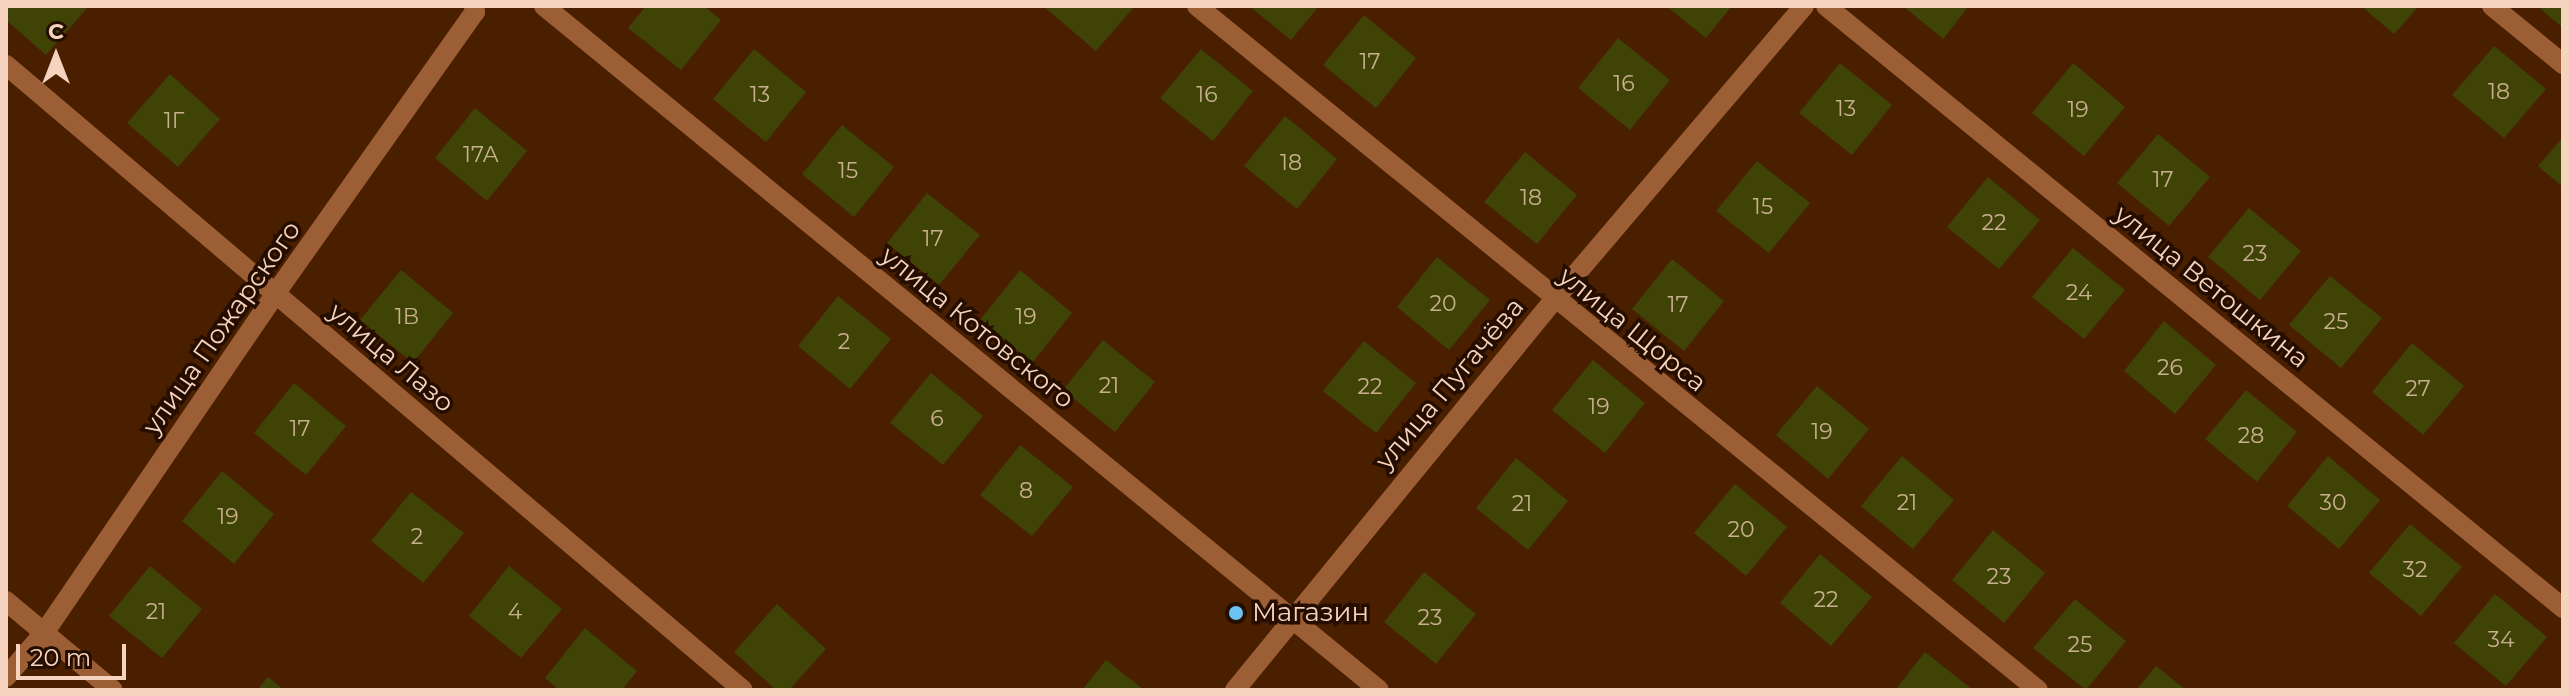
<!DOCTYPE html>
<meta charset="utf-8">
<style>
body{margin:0}
#map{position:relative;width:2569px;height:696px;overflow:hidden;background:#491f00;font-family:Montserrat,sans-serif}
div>[style]{position:absolute}
.building>*{inset:0;background:#3f4306}
.street>*{height:20px;margin:-10px;padding:0 10px;transform-origin:10px;border-radius:10px;background:#9b5e35}
.dots>*{width:22px;height:22px;translate:-50% -50%;box-sizing:border-box;border:4px solid #250e00;border-radius:50%}
span{translate:-50% -50%;white-space:nowrap;text-align:center;line-height:1.15;-webkit-text-stroke:7px #250e00;paint-order:stroke}
.number-label{font-size:22px;color:#c8af90}
.number-label span{-webkit-text-stroke-width:0}
.street-label{font-size:26px;color:#f6d3be}
.poi-label{font-size:26px;color:#f6d3be}
.left{translate:0 -50%;text-align:left}
.frame{position:absolute;inset:0;border:8px solid #f6d3be;pointer-events:none}
.north{position:absolute;left:16px;top:16px;width:80px;height:80px;-webkit-text-stroke:6px #250e00;paint-order:stroke;rotate:0deg;font-size:22px;font-weight:700;line-height:32px;text-align:center;color:#f6d3be}
.north::after{content:'';display:block;margin:auto;width:28px;height:36px;background:#f6d3be;clip-path:polygon(50% 0,100% 100%,50% 72%,0 100%)}
.scale{position:absolute;left:16px;top:644px;width:110px;height:36px;box-sizing:border-box;border:4px solid #f6d3be;border-top:0;padding-left:10px;font-size:24px;line-height:28px;white-space:nowrap;color:#f6d3be;-webkit-text-stroke:6px #250e00;paint-order:stroke}
</style>
<div id="map">
<div class="building">
<i style="clip-path:polygon(6px 6px,89px 6px,46px 55px,6px 20px)"></i>
<i style="clip-path:polygon(646px 6px,704px 6px,721px 20px,681px 70px,628px 28px)"></i>
<i style="clip-path:polygon(1043px 6px,1135px 6px,1096px 51px)"></i>
<i style="clip-path:polygon(1249px 6px,1319px 6px,1291px 40px)"></i>
<i style="clip-path:polygon(1666px 6px,1732px 6px,1706px 38px)"></i>
<i style="clip-path:polygon(1903px 6px,1969px 6px,1943px 39px)"></i>
<i style="clip-path:polygon(2361px 6px,2419px 6px,2394px 34px)"></i>
<i style="clip-path:polygon(2537px 6px,2563px 6px,2563px 28px)"></i>
<i style="clip-path:polygon(1364px 15px,1416px 58px,1376px 108px,1323px 65px)"></i>
<i style="clip-path:polygon(1618px 38px,1670px 80px,1630px 130px,1578px 88px)"></i>
<i style="clip-path:polygon(2494px 46px,2546px 89px,2504px 138px,2452px 95px)"></i>
<i style="clip-path:polygon(754px 49px,806px 92px,766px 142px,713px 99px)"></i>
<i style="clip-path:polygon(1201px 49px,1253px 91px,1213px 141px,1160px 98px)"></i>
<i style="clip-path:polygon(1840px 63px,1892px 105px,1852px 155px,1799px 113px)"></i>
<i style="clip-path:polygon(2073px 63px,2125px 107px,2084px 156px,2032px 113px)"></i>
<i style="clip-path:polygon(170px 74px,220px 119px,178px 167px,127px 123px)"></i>
<i style="clip-path:polygon(475px 108px,527px 151px,487px 201px,435px 158px)"></i>
<i style="clip-path:polygon(1285px 116px,1337px 159px,1297px 209px,1244px 166px)"></i>
<i style="clip-path:polygon(842px 125px,894px 167px,854px 217px,802px 174px)"></i>
<i style="clip-path:polygon(2158px 134px,2210px 177px,2169px 226px,2117px 183px)"></i>
<i style="clip-path:polygon(2563px 137px,2563px 187px,2538px 166px)"></i>
<i style="clip-path:polygon(1525px 152px,1577px 195px,1537px 244px,1484px 202px)"></i>
<i style="clip-path:polygon(1757px 161px,1810px 203px,1769px 253px,1716px 211px)"></i>
<i style="clip-path:polygon(1988px 177px,2040px 220px,1999px 269px,1947px 227px)"></i>
<i style="clip-path:polygon(927px 193px,980px 235px,939px 285px,887px 243px)"></i>
<i style="clip-path:polygon(2249px 208px,2301px 251px,2260px 300px,2208px 257px)"></i>
<i style="clip-path:polygon(2073px 248px,2125px 290px,2084px 339px,2032px 297px)"></i>
<i style="clip-path:polygon(1437px 257px,1490px 300px,1449px 350px,1397px 307px)"></i>
<i style="clip-path:polygon(1672px 259px,1724px 301px,1684px 351px,1632px 309px)"></i>
<i style="clip-path:polygon(401px 270px,453px 313px,413px 363px,360px 320px)"></i>
<i style="clip-path:polygon(1020px 270px,1072px 313px,1032px 363px,980px 320px)"></i>
<i style="clip-path:polygon(2330px 276px,2382px 318px,2341px 368px,2289px 325px)"></i>
<i style="clip-path:polygon(838px 296px,891px 339px,850px 389px,798px 346px)"></i>
<i style="clip-path:polygon(2164px 321px,2216px 365px,2175px 414px,2124px 371px)"></i>
<i style="clip-path:polygon(1103px 340px,1155px 382px,1115px 432px,1063px 390px)"></i>
<i style="clip-path:polygon(1364px 341px,1416px 383px,1376px 433px,1323px 391px)"></i>
<i style="clip-path:polygon(2412px 343px,2464px 386px,2423px 435px,2372px 392px)"></i>
<i style="clip-path:polygon(1593px 360px,1645px 403px,1605px 453px,1552px 410px)"></i>
<i style="clip-path:polygon(931px 373px,983px 416px,943px 465px,890px 423px)"></i>
<i style="clip-path:polygon(294px 383px,346px 426px,306px 475px,254px 433px)"></i>
<i style="clip-path:polygon(1817px 386px,1869px 429px,1828px 479px,1776px 435px)"></i>
<i style="clip-path:polygon(2246px 390px,2297px 432px,2257px 482px,2205px 439px)"></i>
<i style="clip-path:polygon(1020px 445px,1073px 487px,1032px 536px,980px 495px)"></i>
<i style="clip-path:polygon(1902px 456px,1954px 500px,1913px 549px,1861px 506px)"></i>
<i style="clip-path:polygon(2328px 456px,2380px 500px,2339px 549px,2287px 506px)"></i>
<i style="clip-path:polygon(1516px 458px,1568px 501px,1528px 550px,1476px 508px)"></i>
<i style="clip-path:polygon(222px 471px,274px 514px,234px 564px,182px 521px)"></i>
<i style="clip-path:polygon(1735px 484px,1787px 527px,1746px 576px,1694px 533px)"></i>
<i style="clip-path:polygon(411px 492px,464px 533px,423px 583px,371px 541px)"></i>
<i style="clip-path:polygon(2410px 524px,2462px 567px,2421px 616px,2369px 573px)"></i>
<i style="clip-path:polygon(1993px 530px,2045px 573px,2004px 623px,1952px 580px)"></i>
<i style="clip-path:polygon(1820px 554px,1872px 597px,1831px 646px,1780px 603px)"></i>
<i style="clip-path:polygon(150px 566px,202px 609px,162px 658px,109px 616px)"></i>
<i style="clip-path:polygon(509px 566px,562px 609px,521px 658px,469px 616px)"></i>
<i style="clip-path:polygon(1424px 572px,1476px 614px,1436px 664px,1384px 622px)"></i>
<i style="clip-path:polygon(2495px 594px,2547px 637px,2506px 686px,2454px 643px)"></i>
<i style="clip-path:polygon(2075px 599px,2126px 641px,2086px 690px,2033px 648px)"></i>
<i style="clip-path:polygon(777px 604px,826px 649px,789px 690px,776px 690px,734px 652px)"></i>
<i style="clip-path:polygon(585px 628px,637px 671px,622px 690px,559px 690px,545px 678px)"></i>
<i style="clip-path:polygon(1925px 652px,1973px 690px,1895px 690px)"></i>
<i style="clip-path:polygon(1106px 660px,1144px 690px,1082px 690px)"></i>
<i style="clip-path:polygon(2156px 666px,2186px 690px,2136px 690px)"></i>
<i style="clip-path:polygon(268px 677px,284px 690px,257px 690px)"></i>
</div>
<div class="street">
<i style="left:544px;top:6px;width:1079px;rotate:39.32deg"></i>
<i style="left:1197px;top:6px;width:1084px;rotate:39.12deg"></i>
<i style="left:1826px;top:6px;width:952px;rotate:39.24deg"></i>
<i style="left:2492px;top:6px;width:92px;rotate:39.2deg"></i>
<i style="left:6px;top:65px;width:966px;rotate:40.3deg"></i>
<i style="left:6px;top:601px;width:139px;rotate:39.8deg"></i>
<i style="left:6px;top:677px;width:58px;rotate:-49.2deg"></i>
<i style="left:44px;top:633px;width:410px;rotate:-55.7deg"></i>
<i style="left:275px;top:294px;width:346px;rotate:-54.7deg"></i>
<i style="left:475px;top:12px;width:6px;rotate:-99deg"></i>
<i style="left:1235px;top:690px;width:502px;rotate:-50.73deg"></i>
<i style="left:1553px;top:301px;width:387px;rotate:-49.6deg"></i>
</div>
<div class="dots">
<i style="left:1236px;top:613px;background:#6ac3f2"></i>
</div>
<div class="number-label">
<span style="left:1370px;top:62px">17</span>
<span style="left:1624px;top:84px">16</span>
<span style="left:2499px;top:92px">18</span>
<span style="left:760px;top:95px">13</span>
<span style="left:1207px;top:95px">16</span>
<span style="left:1846px;top:109px">13</span>
<span style="left:2078px;top:110px">19</span>
<span style="left:174px;top:121px">1Г</span>
<span style="left:481px;top:155px">17А</span>
<span style="left:1291px;top:163px">18</span>
<span style="left:848px;top:171px">15</span>
<span style="left:2163px;top:180px">17</span>
<span style="left:1531px;top:198px">18</span>
<span style="left:1763px;top:207px">15</span>
<span style="left:1994px;top:223px">22</span>
<span style="left:933px;top:239px">17</span>
<span style="left:2255px;top:254px">23</span>
<span style="left:2079px;top:293px">24</span>
<span style="left:1443px;top:304px">20</span>
<span style="left:1678px;top:305px">17</span>
<span style="left:407px;top:317px">1В</span>
<span style="left:1026px;top:317px">19</span>
<span style="left:2336px;top:322px">25</span>
<span style="left:844px;top:342px">2</span>
<span style="left:2170px;top:368px">26</span>
<span style="left:1109px;top:386px">21</span>
<span style="left:1370px;top:387px">22</span>
<span style="left:2418px;top:389px">27</span>
<span style="left:1599px;top:407px">19</span>
<span style="left:937px;top:419px">6</span>
<span style="left:300px;top:429px">17</span>
<span style="left:1822px;top:432px">19</span>
<span style="left:2251px;top:436px">28</span>
<span style="left:1026px;top:491px">8</span>
<span style="left:1907px;top:503px">21</span>
<span style="left:2333px;top:503px">30</span>
<span style="left:1522px;top:504px">21</span>
<span style="left:228px;top:517px">19</span>
<span style="left:1741px;top:530px">20</span>
<span style="left:417px;top:537px">2</span>
<span style="left:2415px;top:570px">32</span>
<span style="left:1999px;top:577px">23</span>
<span style="left:1826px;top:600px">22</span>
<span style="left:156px;top:612px">21</span>
<span style="left:515px;top:612px">4</span>
<span style="left:1430px;top:618px">23</span>
<span style="left:2501px;top:640px">34</span>
<span style="left:2080px;top:645px">25</span>
</div>
<div class="street-label">
<span style="left:2211px;top:287px;rotate:39deg">улица Ветошкина</span>
<span style="left:222px;top:328px;rotate:-55deg">улица Пожарского</span>
<span style="left:977px;top:328px;rotate:39deg">улица Котовского</span>
<span style="left:1632px;top:330px;rotate:39deg">улица Щорса</span>
<span style="left:391px;top:358px;rotate:40deg">улица Лазо</span>
<span style="left:1450px;top:384px;rotate:-50deg">улица Пугачёва</span>
</div>
<div class="poi-label">
<span class="left" style="left:1252px;top:613px">Магазин</span>
</div>
<div class="frame"></div>
<div class="north">С</div>
<div class="scale">20 m</div>
</div>
